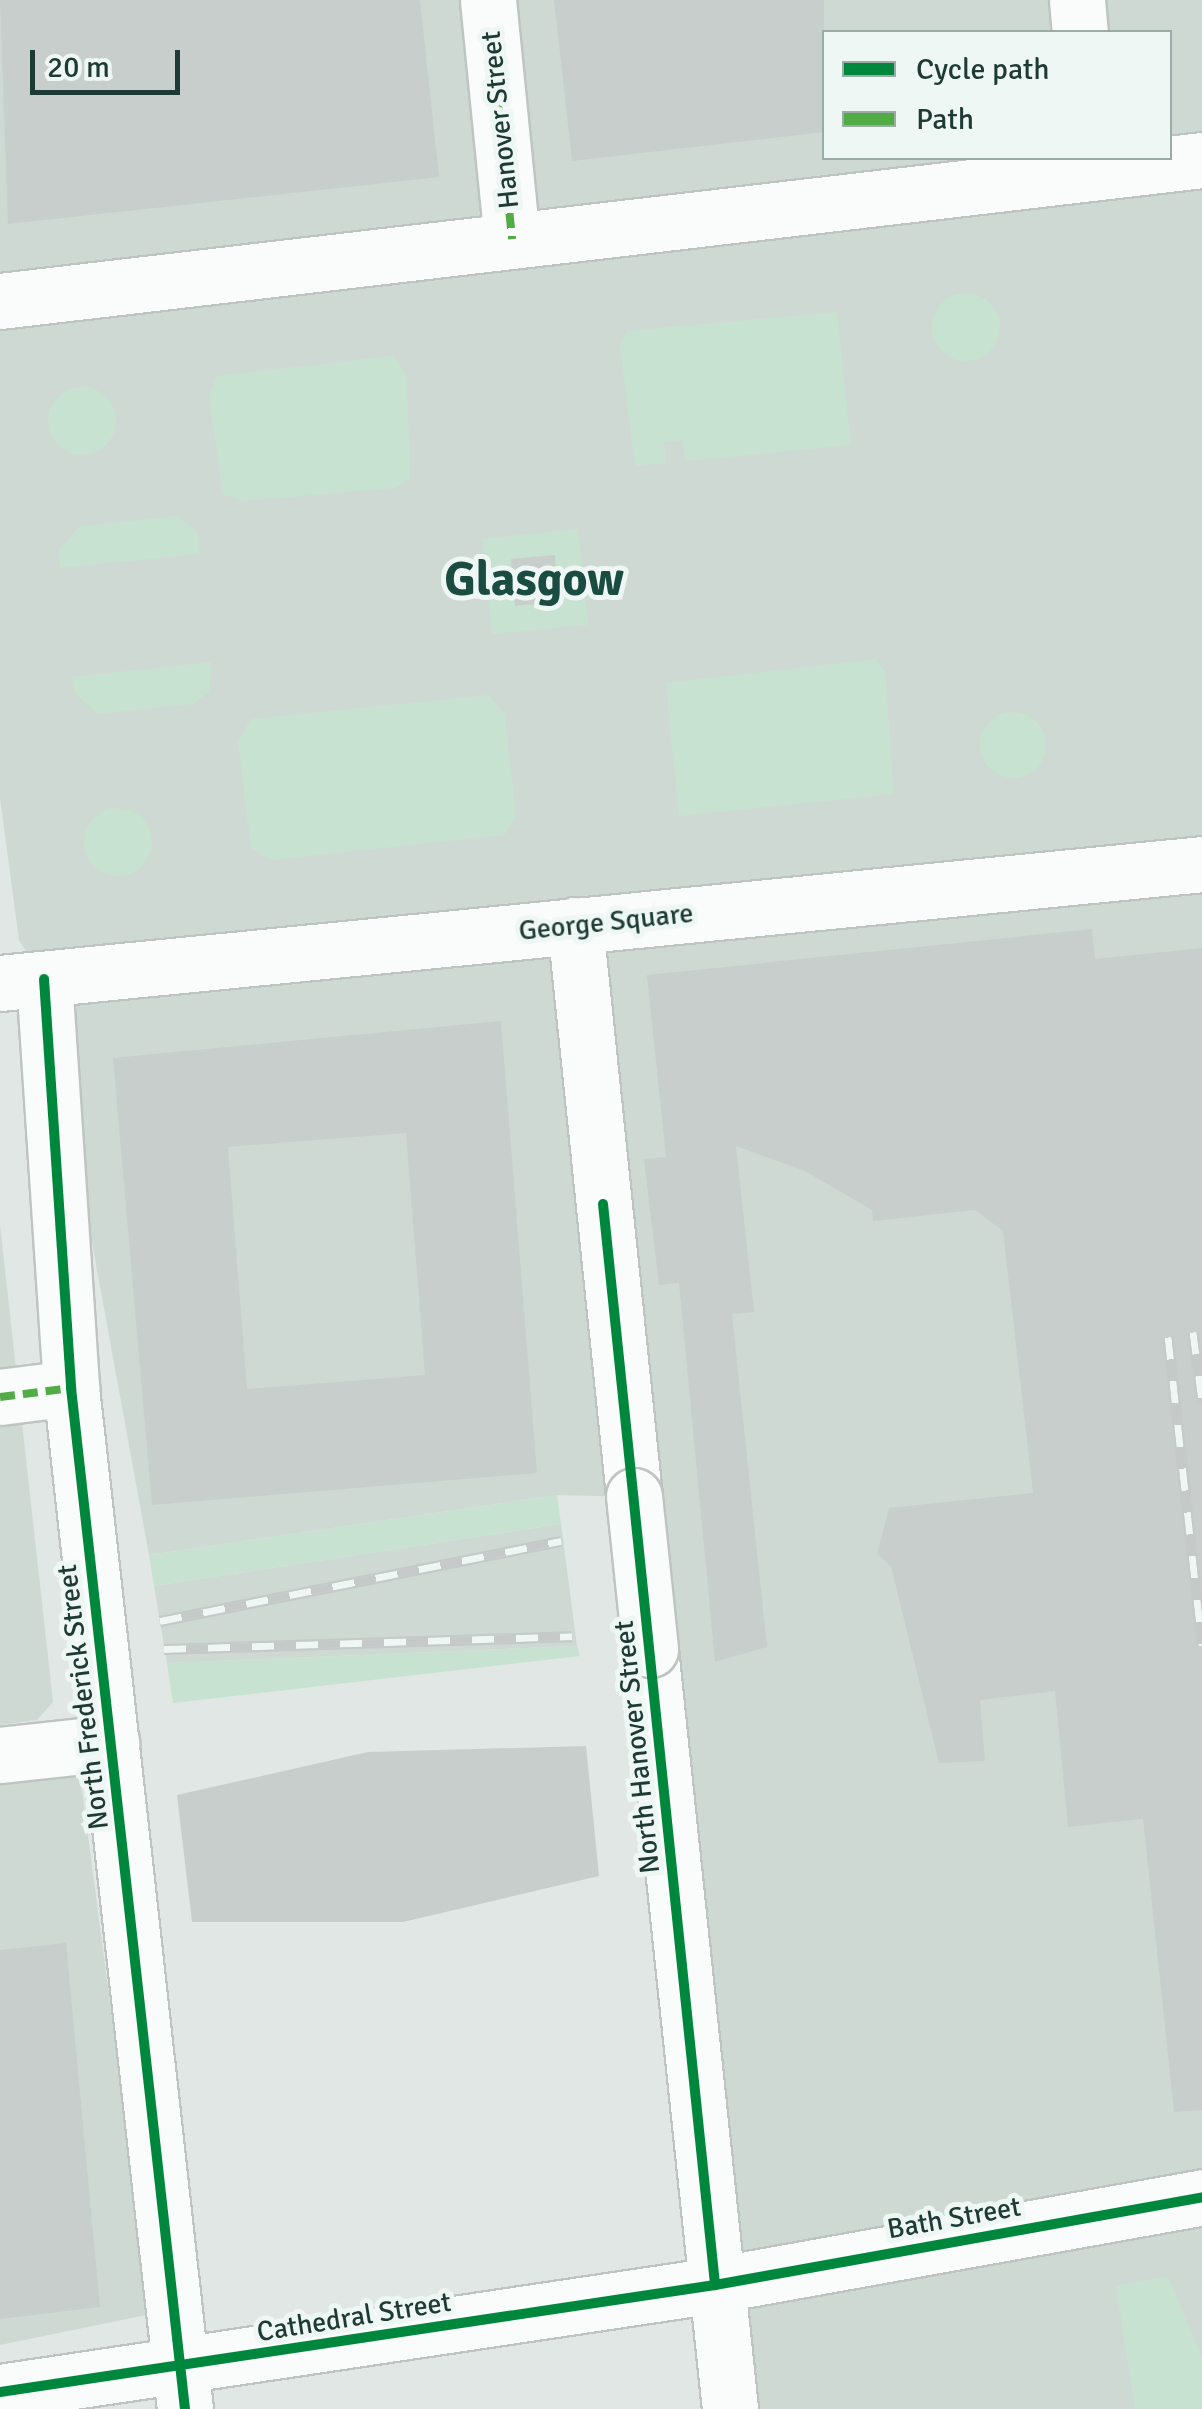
<!DOCTYPE html>
<style>
body{margin:0}
#map{position:relative;width:1202px;height:2409px;overflow:hidden;background:#e0e7e4;font-family:Signika,sans-serif}
div>[style]{position:absolute}
.built>*{inset:0;background:#ced9d4}
.green>*{inset:0;background:#c8e2d1}
.round{border-radius:50%}
.building>*{inset:0;background:#c8cecc}
.roads{filter:drop-shadow(2px 0 #bdc4c1) drop-shadow(-2px 0 #bdc4c1) drop-shadow(0 2px #bdc4c1) drop-shadow(0 -2px #bdc4c1)}
.minor>*{height:55px;margin:-27.5px;padding:0 27.5px;transform-origin:27.5px;border-radius:27.5px;background:#fafbfb}
.rail>*{height:11px;margin-top:-5.5px;transform-origin:0;background:repeating-linear-gradient(90deg,#eef7f3 0 22px,#c5c9c8 0 44px);box-sizing:border-box;border-block:2px solid #c5c9c8}
.bridges{filter:drop-shadow(2px 0 #bdc4c1) drop-shadow(-2px 0 #bdc4c1) drop-shadow(0 2px #bdc4c1) drop-shadow(0 -2px #bdc4c1)}
.minor-bridge>*{height:55px;margin:-27.5px;padding:0 27.5px;transform-origin:27.5px;border-radius:27.5px;background:#fafbfb}
.quiet>*{height:8px;margin-top:-4px;transform-origin:0;background:repeating-linear-gradient(90deg,#52ac45 0 15px,transparent 0 23px)}
.cycleway>*{height:10px;margin:-5px;padding:0 5px;transform-origin:5px;border-radius:5px;background:#00873e}
span{translate:-50% -50%;white-space:nowrap;text-align:center;line-height:1.15;-webkit-text-stroke:10px #eef7f3;paint-order:stroke}
.street-label{font-size:28px;color:#1e3a34}
.town-label{font-size:48px;color:#1a4c42;font-weight:700}
.legend{position:absolute;left:822px;top:30px;width:350px;height:130px;box-sizing:border-box;background:#eef7f3;border:2px solid #9baba7;margin:0;padding:12px 18px;list-style:none;font-size:30px;color:#1e3a34}
.legend li{display:flex;align-items:center;gap:20px;height:50px}
.legend b{width:50px;border:2px solid #9baba7}
.scale{position:absolute;left:30px;top:50px;width:150px;height:45px;box-sizing:border-box;border:5px solid #1e3a34;border-top:0;padding-left:12px;font-size:30px;line-height:35px;white-space:nowrap;color:#1e3a34;-webkit-text-stroke:8px #eef7f3;paint-order:stroke}
</style>
<div id="map">
<div class="built">
<i style="clip-path:polygon(evenodd,0 0,1202px 0,1202px 2409px,728px 2409px,634px 1497px,557px 1495px,149px 1555px,44px 979px,19px 940px,0 798px,0 0,824px 32px,1170px 32px,1170px 158px,824px 158px,824px 32px)"></i>
<i style="clip-path:polygon(0 1225px,53px 1702px,37px 1720px,0 1725px)"></i>
<i style="clip-path:polygon(561px 1524px,577px 1646px,167px 1663px,154px 1586px)"></i>
<i style="clip-path:polygon(80px 1775px,151px 2314px,0 2345px,0 1785px)"></i>
</div>
<div class="green">
<i class="round" style="left:932px;top:293px;width:68px;height:68px"></i>
<i style="clip-path:polygon(evenodd,837px 312px,851px 445px,635px 466px,620px 344px,627px 331px,837px 312px,683px 440px,685px 461px,666px 463px,664px 442px,683px 440px)"></i>
<i style="clip-path:polygon(393px 356px,407px 376px,410px 479px,395px 488px,242px 501px,223px 494px,209px 397px,216px 376px)"></i>
<i class="round" style="left:48px;top:387px;width:68px;height:68px"></i>
<i style="clip-path:polygon(178px 516px,198px 532px,200px 554px,60px 568px,59px 550px,80px 526px)"></i>
<i style="clip-path:polygon(578px 529px,588px 625px,492px 634px,482px 539px)"></i>
<i style="clip-path:polygon(876px 659px,885px 671px,894px 794px,679px 816px,666px 683px)"></i>
<i style="clip-path:polygon(211px 662px,209px 692px,193px 704px,98px 714px,74px 692px,72px 677px)"></i>
<i style="clip-path:polygon(489px 695px,505px 715px,516px 818px,504px 835px,271px 860px,251px 848px,238px 742px,251px 719px)"></i>
<i class="round" style="left:980px;top:712px;width:66px;height:66px"></i>
<i class="round" style="left:84px;top:808px;width:68px;height:68px"></i>
<i style="clip-path:polygon(557px 1495px,561px 1524px,154px 1586px,149px 1555px)"></i>
<i style="clip-path:polygon(577px 1646px,580px 1656px,173px 1703px,167px 1663px)"></i>
<i style="clip-path:polygon(1168px 2276px,1202px 2357px,1202px 2409px,1135px 2409px,1116px 2286px)"></i>
</div>
<div class="building">
<i style="clip-path:polygon(0 0,420px 0,439px 177px,8px 224px)"></i>
<i style="clip-path:polygon(554px 0,824px 0,824px 132px,572px 161px)"></i>
<i style="clip-path:polygon(555px 555px,558px 602px,515px 606px,511px 559px)"></i>
<i style="clip-path:polygon(1092px 929px,1095px 959px,1202px 948px,1202px 2110px,1174px 2112px,1143px 1819px,1068px 1827px,1055px 1691px,980px 1700px,985px 1761px,939px 1763px,891px 1566px,877px 1554px,889px 1508px,1033px 1493px,1003px 1231px,975px 1210px,873px 1221px,872px 1210px,805px 1171px,736px 1146px,754px 1312px,732px 1314px,767px 1647px,715px 1662px,679px 1283px,659px 1285px,644px 1159px,666px 1157px,647px 975px)"></i>
<i style="clip-path:polygon(evenodd,501px 1021px,537px 1473px,152px 1505px,113px 1058px,501px 1021px,406px 1133px,425px 1375px,247px 1389px,228px 1147px,406px 1133px)"></i>
<i style="clip-path:polygon(586px 1746px,599px 1876px,403px 1922px,192px 1922px,177px 1795px,368px 1752px)"></i>
<i style="clip-path:polygon(66px 1943px,100px 2307px,0 2319px,0 1950px)"></i>
</div>
<div class="roads">
<div class="minor">
<i style="left:488px;top:0;width:240px;rotate:84.3deg"></i>
<i style="left:1077px;top:0;width:32px;rotate:85deg"></i>
<i style="left:0;top:301px;width:1210px;rotate:-6.69deg"></i>
<i style="left:575px;top:925px;width:574px;rotate:84.1deg"></i>
<i style="left:44px;top:979px;width:410px;rotate:86.2deg"></i>
<i style="left:71px;top:1388px;width:1027px;rotate:83.63deg"></i>
<i style="left:0;top:983px;width:1208px;rotate:-5.65deg"></i>
<i style="left:0;top:1397px;width:72px;rotate:-7.2deg"></i>
<i style="left:650px;top:1649px;width:764px;rotate:83.99deg"></i>
<i style="left:0;top:1755px;width:112px;rotate:-6.2deg"></i>
<i style="left:0;top:2392px;width:723px;rotate:-8.51deg"></i>
<i style="left:715px;top:2285px;width:495px;rotate:-10.2deg"></i>
</div>
</div>
<div class="rail">
<i style="left:1193px;top:1332px;width:71px;rotate:82.7deg"></i>
<i style="left:1168px;top:1337px;width:310px;rotate:83.7deg"></i>
<i style="left:160px;top:1621px;width:409px;rotate:-11.3deg"></i>
<i style="left:164px;top:1649px;width:408px;rotate:-1.8deg"></i>
</div>
<div class="bridges">
<div class="minor-bridge">
<i style="left:634px;top:1496px;width:154px;rotate:84deg"></i>
</div>
</div>
<div class="quiet">
<i style="left:495px;top:76px;width:164px;rotate:84deg"></i>
<i style="left:0;top:1397px;width:72px;rotate:-7.2deg"></i>
</div>
<div class="cycleway">
<i style="left:44px;top:979px;width:410px;rotate:86.2deg"></i>
<i style="left:71px;top:1388px;width:1027px;rotate:83.63deg"></i>
<i style="left:603px;top:1204px;width:1087px;rotate:84.08deg"></i>
<i style="left:0;top:2392px;width:723px;rotate:-8.51deg"></i>
<i style="left:715px;top:2285px;width:495px;rotate:-10.2deg"></i>
</div>
<div class="street-label">
<span style="left:500px;top:120px;rotate:-96deg">Hanover Street</span>
<span style="left:606px;top:922px;rotate:-6deg">George Square</span>
<span style="left:83px;top:1697px;rotate:-97deg">North Frederick Street</span>
<span style="left:637px;top:1747px;rotate:-96deg">North Hanover Street</span>
<span style="left:954px;top:2218px;rotate:-10deg">Bath Street</span>
<span style="left:354px;top:2317px;rotate:-9deg">Cathedral Street</span>
</div>
<div class="town-label">
<span style="left:534px;top:580px">Glasgow</span>
</div>
<ul class="legend">
<li><b style="height:12px;background:#00873e"></b>Cycle path</li>
<li><b style="height:12px;background:#52ac45"></b>Path</li>
</ul>
<div class="scale">20 m</div>
</div>
